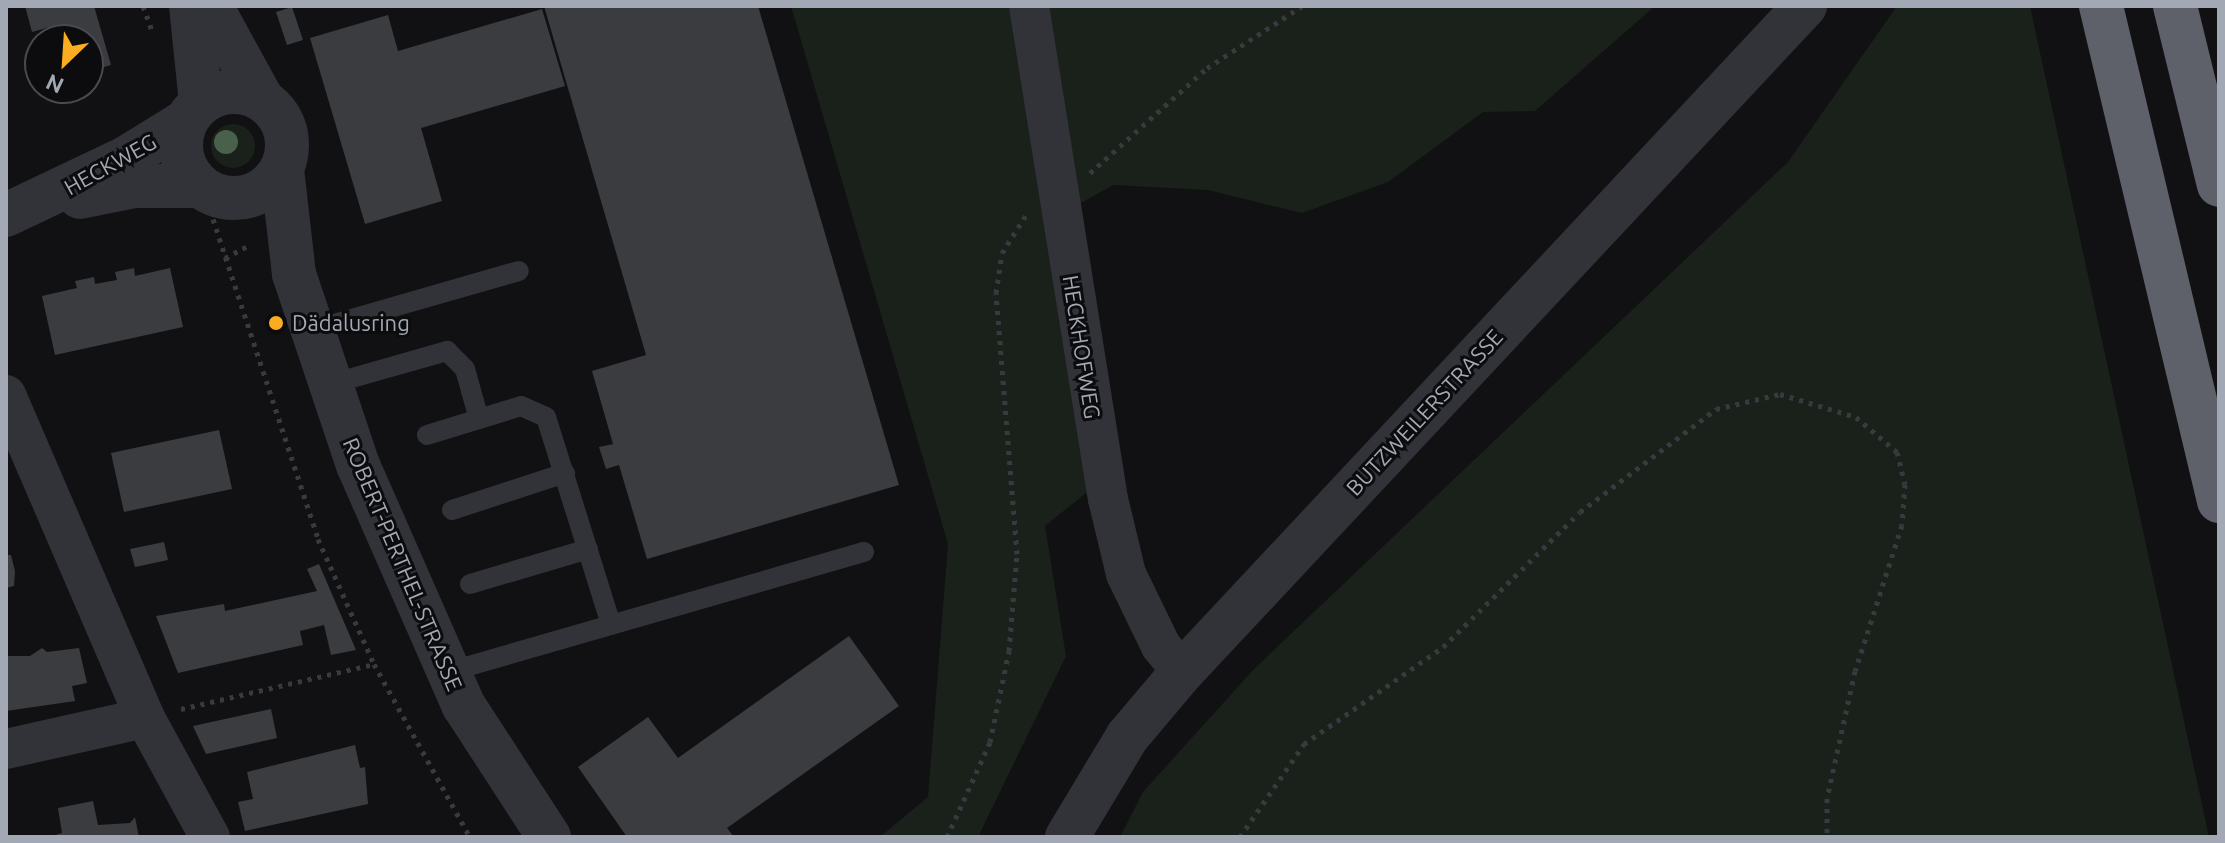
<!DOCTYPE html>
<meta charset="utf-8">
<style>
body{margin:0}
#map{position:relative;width:2225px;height:843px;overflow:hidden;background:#111113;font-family:Ubuntu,sans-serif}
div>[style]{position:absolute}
.green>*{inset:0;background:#19211a}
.round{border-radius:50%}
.building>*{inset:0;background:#3b3c40}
.path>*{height:5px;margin-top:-2.5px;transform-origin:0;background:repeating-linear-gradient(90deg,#383a3f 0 4px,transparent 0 10px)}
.service>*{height:20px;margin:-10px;padding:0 10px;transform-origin:10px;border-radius:10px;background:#323338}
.minor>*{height:40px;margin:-20px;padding:0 20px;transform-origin:20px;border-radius:20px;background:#323338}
.tertiary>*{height:44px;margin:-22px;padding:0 22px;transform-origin:22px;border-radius:22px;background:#323338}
.tertiary>.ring{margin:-22px;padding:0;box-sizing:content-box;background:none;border:44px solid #323338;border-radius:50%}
.motorway>*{height:44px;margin:-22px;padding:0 22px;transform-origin:22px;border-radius:22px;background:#5e6169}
.trees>*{width:24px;height:24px;margin:-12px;border-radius:50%;background:#49604b}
.dots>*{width:22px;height:22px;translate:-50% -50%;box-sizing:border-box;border:4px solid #0c0c0e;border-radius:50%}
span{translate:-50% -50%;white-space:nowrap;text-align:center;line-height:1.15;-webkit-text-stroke:6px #0c0c0e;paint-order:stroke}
.street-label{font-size:22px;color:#a2a8b4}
.poi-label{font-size:22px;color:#a2a8b4}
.left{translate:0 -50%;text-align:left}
.frame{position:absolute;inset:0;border:8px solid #a2a8b4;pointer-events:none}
.north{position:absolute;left:24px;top:24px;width:80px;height:80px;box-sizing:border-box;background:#0c0c0e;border:2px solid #484a50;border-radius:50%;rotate:205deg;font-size:22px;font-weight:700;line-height:32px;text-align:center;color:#a2a8b4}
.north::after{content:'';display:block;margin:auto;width:28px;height:36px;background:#fbad21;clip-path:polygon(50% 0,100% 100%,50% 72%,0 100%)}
</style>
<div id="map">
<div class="green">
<i style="clip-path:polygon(791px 6px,1655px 6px,1535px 111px,1483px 112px,1388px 182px,1302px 213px,1208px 190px,1113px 185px,1072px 208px,1112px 472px,1045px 526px,1066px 656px,978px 837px,880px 837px,928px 797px,948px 544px)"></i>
<i style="clip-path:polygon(1897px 6px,2030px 6px,2209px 837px,1120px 837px,1143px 792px,1254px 669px,1788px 162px)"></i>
<i class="round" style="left:211px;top:124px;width:44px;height:44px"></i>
</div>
<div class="building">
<i style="clip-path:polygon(25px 6px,94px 6px,111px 65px,88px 72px,88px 40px,53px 40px,50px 27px,32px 32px)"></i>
<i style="clip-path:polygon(544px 6px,758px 6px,899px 485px,647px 559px,619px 465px,606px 469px,599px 447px,613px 444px,592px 371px,646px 355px)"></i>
<i style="clip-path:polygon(292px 7px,303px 40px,287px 45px,276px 12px)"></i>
<i style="clip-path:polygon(542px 9px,565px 86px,421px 128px,442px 201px,365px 224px,310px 38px,388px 15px,398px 51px)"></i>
<i style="clip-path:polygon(134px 268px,135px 276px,170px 268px,183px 327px,55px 355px,42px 296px,77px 288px,75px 281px,94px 277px,95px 284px,117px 280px,115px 272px)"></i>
<i style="clip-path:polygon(219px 430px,232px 489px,124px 512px,111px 453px)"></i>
<i style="clip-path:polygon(164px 542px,168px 560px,135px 567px,130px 549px)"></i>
<i style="clip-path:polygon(6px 555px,11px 555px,15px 571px,14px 586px,6px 588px)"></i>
<i style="clip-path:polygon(319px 564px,356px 650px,331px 655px,324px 625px,300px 631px,303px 645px,178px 673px,156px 616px,224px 604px,225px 611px,317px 591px,307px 569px)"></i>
<i style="clip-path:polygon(849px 636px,899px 706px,727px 828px,734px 837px,627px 837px,578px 767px,648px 717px,678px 758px)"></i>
<i style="clip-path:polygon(42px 648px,47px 652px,79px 648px,87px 683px,72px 686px,75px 701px,6px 711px,6px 656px,30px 656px)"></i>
<i style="clip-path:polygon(271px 709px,277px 738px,233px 748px,206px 754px,193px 726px)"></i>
<i style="clip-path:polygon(355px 745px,360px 768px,365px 767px,368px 804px,245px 831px,238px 802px,253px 799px,247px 772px)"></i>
<i style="clip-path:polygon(93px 801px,98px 825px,130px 823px,135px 817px,139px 837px,49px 837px,62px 833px,58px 808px)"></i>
</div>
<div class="path">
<i style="left:143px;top:6px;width:27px;rotate:70deg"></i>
<i style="left:1090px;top:173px;width:157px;rotate:-41.9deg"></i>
<i style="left:1207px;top:68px;width:113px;rotate:-33.1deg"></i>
<i style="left:213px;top:219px;width:337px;rotate:71.8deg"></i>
<i style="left:318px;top:539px;width:137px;rotate:65.9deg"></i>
<i style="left:374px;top:664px;width:198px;rotate:61deg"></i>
<i style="left:225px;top:258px;width:30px;rotate:-28deg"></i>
<i style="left:181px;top:709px;width:198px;rotate:-13.1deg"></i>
<i style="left:947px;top:837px;width:104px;rotate:-65.6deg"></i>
<i style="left:990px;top:742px;width:93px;rotate:-78.2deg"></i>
<i style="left:1009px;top:651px;width:97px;rotate:-85.3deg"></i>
<i style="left:1017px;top:554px;width:262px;rotate:-94.6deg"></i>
<i style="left:996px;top:293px;width:40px;rotate:-81.5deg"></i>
<i style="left:1002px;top:253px;width:45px;rotate:-57.7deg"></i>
<i style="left:1240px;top:837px;width:113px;rotate:-55.5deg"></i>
<i style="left:1304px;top:744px;width:169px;rotate:-34.9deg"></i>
<i style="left:1443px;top:647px;width:192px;rotate:-44.6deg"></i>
<i style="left:1580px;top:512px;width:171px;rotate:-37.1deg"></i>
<i style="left:1716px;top:409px;width:66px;rotate:-13.2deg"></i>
<i style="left:1780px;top:394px;width:79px;rotate:16.8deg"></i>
<i style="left:1856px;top:417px;width:54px;rotate:40.5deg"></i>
<i style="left:1897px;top:452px;width:33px;rotate:76deg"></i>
<i style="left:1905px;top:484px;width:41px;rotate:94.2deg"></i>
<i style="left:1902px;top:525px;width:153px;rotate:107.8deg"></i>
<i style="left:1855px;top:671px;width:130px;rotate:102.4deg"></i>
<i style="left:1827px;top:798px;width:39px;rotate:90deg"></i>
</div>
<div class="service">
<i style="left:313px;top:330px;width:214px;rotate:-16deg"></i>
<i style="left:331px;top:384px;width:121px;rotate:-15.9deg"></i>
<i style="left:447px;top:351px;width:25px;rotate:45deg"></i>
<i style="left:465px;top:369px;width:52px;rotate:74.4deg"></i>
<i style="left:427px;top:435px;width:98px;rotate:-17.1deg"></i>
<i style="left:521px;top:406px;width:27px;rotate:24deg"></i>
<i style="left:546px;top:417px;width:218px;rotate:72.6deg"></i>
<i style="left:452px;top:510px;width:119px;rotate:-18.1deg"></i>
<i style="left:470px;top:584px;width:123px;rotate:-16.5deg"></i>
<i style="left:448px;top:672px;width:433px;rotate:-16.1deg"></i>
</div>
<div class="minor">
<i style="left:1029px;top:6px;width:499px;rotate:80.9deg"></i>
<i style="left:1108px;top:499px;width:77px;rotate:76.5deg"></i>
<i style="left:1126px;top:574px;width:80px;rotate:64.1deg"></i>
<i style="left:1161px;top:646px;width:33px;rotate:51deg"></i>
<i style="left:6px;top:395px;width:352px;rotate:66.7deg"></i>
<i style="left:145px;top:718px;width:136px;rotate:61.4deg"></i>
<i style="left:6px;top:749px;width:142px;rotate:-12.6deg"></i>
</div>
<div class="tertiary">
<i style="left:191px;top:6px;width:97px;rotate:84.1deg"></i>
<i style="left:211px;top:6px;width:106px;rotate:61.3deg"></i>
<i class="ring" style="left:181px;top:92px;width:62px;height:62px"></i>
<i style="left:282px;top:169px;width:106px;rotate:83.5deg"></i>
<i style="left:294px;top:274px;width:201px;rotate:71.5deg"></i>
<i style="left:358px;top:465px;width:263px;rotate:66.3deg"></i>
<i style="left:464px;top:706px;width:156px;rotate:57deg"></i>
<i style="left:80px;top:197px;width:56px;rotate:-11.3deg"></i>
<i style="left:135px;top:186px;width:65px"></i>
<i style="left:6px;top:215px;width:133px;rotate:-25.4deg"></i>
<i style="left:126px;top:158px;width:70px;rotate:-31.7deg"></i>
<i style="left:1067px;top:837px;width:117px;rotate:-59deg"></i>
<i style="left:1127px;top:737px;width:85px;rotate:-49.8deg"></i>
<i style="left:1182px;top:672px;width:912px;rotate:-46.91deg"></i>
</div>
<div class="motorway">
<i style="left:2101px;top:6px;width:509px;rotate:76.59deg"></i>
<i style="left:2175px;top:6px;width:184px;rotate:76.2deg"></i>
</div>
<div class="trees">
<i style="left:226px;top:142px"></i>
</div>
<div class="dots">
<i style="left:276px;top:323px;background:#fbad21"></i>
</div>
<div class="street-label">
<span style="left:110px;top:164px;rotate:-29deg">HECKWEG</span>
<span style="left:1082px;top:347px;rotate:81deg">HECKHOFWEG</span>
<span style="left:1424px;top:412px;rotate:-47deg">BUTZWEILERSTRASSE</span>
<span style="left:403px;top:564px;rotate:67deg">ROBERT-PERTHEL-STRASSE</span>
</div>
<div class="poi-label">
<span class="left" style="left:292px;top:323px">Dädalusring</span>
</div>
<div class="frame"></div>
<div class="north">N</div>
</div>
